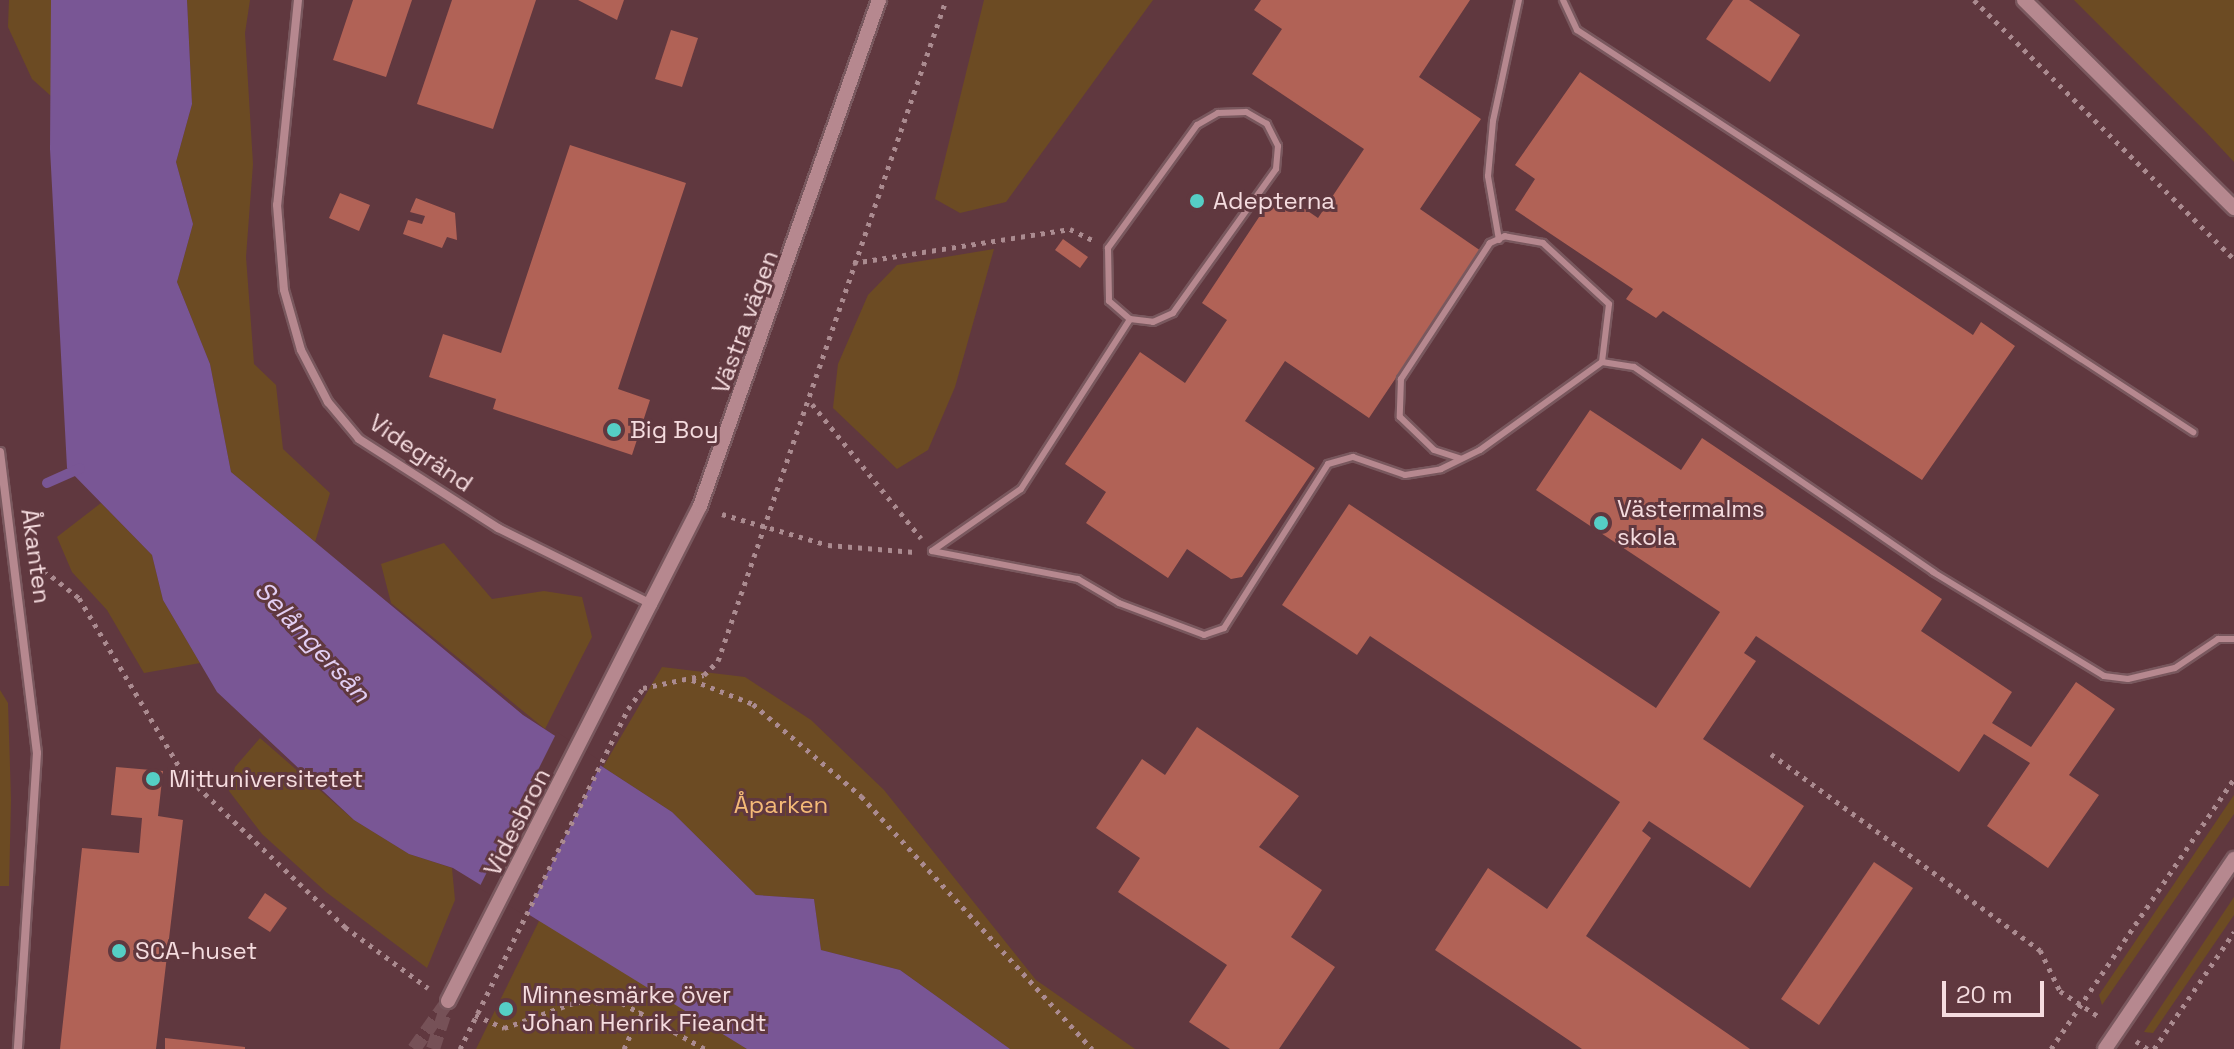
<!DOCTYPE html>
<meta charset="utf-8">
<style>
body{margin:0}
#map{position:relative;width:2234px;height:1049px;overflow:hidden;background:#60383f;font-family:"Space Grotesk",sans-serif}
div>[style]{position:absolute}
.green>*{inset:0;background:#6c4b23}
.water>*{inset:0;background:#795695}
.pier>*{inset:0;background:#60383f}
.stream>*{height:10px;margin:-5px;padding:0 5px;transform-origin:5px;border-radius:5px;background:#795695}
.building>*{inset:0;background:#b16256}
.tertiary-tunnel>*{height:14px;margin-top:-7px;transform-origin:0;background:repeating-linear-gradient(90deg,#765157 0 14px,transparent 0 21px)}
.path>*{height:5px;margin-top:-2.5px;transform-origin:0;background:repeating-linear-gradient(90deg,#ab8b90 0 4px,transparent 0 10px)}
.roads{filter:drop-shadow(2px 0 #79585e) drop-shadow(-2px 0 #79585e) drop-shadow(0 2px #79585e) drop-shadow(0 -2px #79585e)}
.service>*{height:6px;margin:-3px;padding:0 3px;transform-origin:3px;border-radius:3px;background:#b6888f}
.minor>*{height:8px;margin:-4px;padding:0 4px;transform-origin:4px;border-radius:4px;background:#b6888f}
.tertiary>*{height:14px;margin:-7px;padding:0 7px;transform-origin:7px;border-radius:7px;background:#b6888f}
.dots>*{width:22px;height:22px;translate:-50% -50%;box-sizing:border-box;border:4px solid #60383f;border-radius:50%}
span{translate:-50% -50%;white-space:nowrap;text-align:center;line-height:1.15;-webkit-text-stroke:6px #60383f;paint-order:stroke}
.poi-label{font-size:24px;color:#f5dcdf}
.left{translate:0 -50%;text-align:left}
.street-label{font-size:24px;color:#f5dcdf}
.park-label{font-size:24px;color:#f5ba77}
.water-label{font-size:26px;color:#e2cef3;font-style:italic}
.scale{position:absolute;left:1942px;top:981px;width:102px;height:36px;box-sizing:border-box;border:4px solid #f5dcdf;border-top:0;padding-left:10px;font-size:24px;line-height:28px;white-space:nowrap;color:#f5dcdf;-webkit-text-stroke:6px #60383f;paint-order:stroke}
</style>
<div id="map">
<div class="green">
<i style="clip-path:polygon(9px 0,51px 0,51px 96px,32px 79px,8px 27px)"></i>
<i style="clip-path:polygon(187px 0,250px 0,245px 33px,253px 164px,246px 257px,254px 364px,276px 385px,283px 449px,330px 493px,315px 542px,231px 472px,210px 364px,177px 282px,193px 224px,176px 162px,192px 104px)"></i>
<i style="clip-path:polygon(984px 0,1153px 0,1006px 202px,960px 213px,935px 199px)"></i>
<i style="clip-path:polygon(2074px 0,2234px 0,2234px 162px,2204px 130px)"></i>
<i style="clip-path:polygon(994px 249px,955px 387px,928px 450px,897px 469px,833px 408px,838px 364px,868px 295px,897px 265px)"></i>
<i style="clip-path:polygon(101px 503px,152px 555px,163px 600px,200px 663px,144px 673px,107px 610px,72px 572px,57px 537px)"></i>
<i style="clip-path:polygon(444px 543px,492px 599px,544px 591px,582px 597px,592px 637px,545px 729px,391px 603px,381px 564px)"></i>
<i style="clip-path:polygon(662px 667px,745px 677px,811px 720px,884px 790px,1036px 980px,1135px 1049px,1010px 1049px,900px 970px,821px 950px,814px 899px,756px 895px,672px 812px,603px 767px)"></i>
<i style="clip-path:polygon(0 690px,8px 703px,11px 800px,9px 886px,0 886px)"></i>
<i style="clip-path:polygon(260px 738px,354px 820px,409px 854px,452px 868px,455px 900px,427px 968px,326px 892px,262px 834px,229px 791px,235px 767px)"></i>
<i style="clip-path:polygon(2234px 795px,2234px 814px,2102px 1005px,2099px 995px)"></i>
<i style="clip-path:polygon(2234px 897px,2234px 915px,2153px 1033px,2144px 1032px)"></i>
<i style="clip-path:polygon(540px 919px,588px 948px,747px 1049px,476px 1049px)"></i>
</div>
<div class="water">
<i style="clip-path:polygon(51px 0,187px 0,192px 104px,176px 162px,193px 224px,177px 282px,210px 364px,231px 472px,523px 715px,672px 812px,756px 895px,814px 899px,821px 950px,900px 970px,1010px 1049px,747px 1049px,453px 868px,409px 854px,354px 820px,217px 692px,163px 600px,152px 555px,67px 468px,50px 149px)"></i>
</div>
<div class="pier">
<i style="clip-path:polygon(557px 732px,602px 762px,526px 916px,479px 888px)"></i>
</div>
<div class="stream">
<i style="left:47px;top:483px;width:36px;rotate:-24deg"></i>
</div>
<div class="building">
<i style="clip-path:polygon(353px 0,412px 0,386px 77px,333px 60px)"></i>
<i style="clip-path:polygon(452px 0,536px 0,493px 129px,417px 104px)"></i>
<i style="clip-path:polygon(578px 0,624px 0,617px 20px)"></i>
<i style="clip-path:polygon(1261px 0,1470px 0,1419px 77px,1481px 119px,1420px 209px,1481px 251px,1369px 418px,1285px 361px,1245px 421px,1315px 468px,1242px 577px,1231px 579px,1187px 549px,1168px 578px,1086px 523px,1106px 492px,1065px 464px,1140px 352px,1185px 383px,1227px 320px,1202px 303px,1277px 190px,1318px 218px,1364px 149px,1252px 74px,1282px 29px,1254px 10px)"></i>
<i style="clip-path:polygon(1733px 0,1749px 0,1800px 35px,1770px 82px,1706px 39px)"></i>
<i style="clip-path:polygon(671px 30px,698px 38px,682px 87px,655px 79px)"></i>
<i style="clip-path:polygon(1580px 72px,1973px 335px,1981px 322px,2015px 346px,1922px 480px,1663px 311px,1656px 318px,1626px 299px,1633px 289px,1515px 210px,1535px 179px,1515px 165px)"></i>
<i style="clip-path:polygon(570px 145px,686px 183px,618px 389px,650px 400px,632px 455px,493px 409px,496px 399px,429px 377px,443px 334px,501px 353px)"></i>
<i style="clip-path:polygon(340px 193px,370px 205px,359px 231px,329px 218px)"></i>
<i style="clip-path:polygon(416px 198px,455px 213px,457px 240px,447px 237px,442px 248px,403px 234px,408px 220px,422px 224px,425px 216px,410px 212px)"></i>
<i style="clip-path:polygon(1063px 239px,1088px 257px,1080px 268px,1055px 250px)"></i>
<i style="clip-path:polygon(1590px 410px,1681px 470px,1702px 438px,1942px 599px,1921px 631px,2012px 692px,1992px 723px,2031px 747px,2076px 682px,2115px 709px,2069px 775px,2099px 795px,2048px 868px,1987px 826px,2030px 763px,1984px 734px,1959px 772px,1756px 636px,1744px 653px,1756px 661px,1703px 739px,1804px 806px,1750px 888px,1649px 821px,1642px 831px,1651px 838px,1586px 936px,1750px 1049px,1582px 1049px,1435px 950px,1488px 868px,1547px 909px,1620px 802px,1370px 636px,1357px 655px,1282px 605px,1349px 504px,1656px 708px,1720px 612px,1536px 490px)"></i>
<i style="clip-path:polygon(1197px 727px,1299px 796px,1259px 847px,1322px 890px,1291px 937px,1335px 967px,1279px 1049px,1230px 1049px,1189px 1022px,1227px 965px,1118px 892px,1140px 858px,1096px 828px,1142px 759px,1165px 775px)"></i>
<i style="clip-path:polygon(116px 767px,163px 771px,158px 816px,183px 820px,156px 1049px,60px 1049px,82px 848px,139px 853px,142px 818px,111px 815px)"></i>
<i style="clip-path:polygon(1874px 862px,1913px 888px,1819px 1025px,1781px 999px)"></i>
<i style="clip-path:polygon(265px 893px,287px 908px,270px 932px,248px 918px)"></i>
<i style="clip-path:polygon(165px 1038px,245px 1047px,245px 1049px,165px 1049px)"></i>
</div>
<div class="tertiary-tunnel">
<i style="left:414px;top:1049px;width:59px;rotate:-54.7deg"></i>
<i style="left:433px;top:1049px;width:38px;rotate:-72deg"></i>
</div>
<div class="path">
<i style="left:1974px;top:0;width:367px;rotate:44.9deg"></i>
<i style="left:853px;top:263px;width:220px;rotate:-8.9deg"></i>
<i style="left:1070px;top:229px;width:25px;rotate:26deg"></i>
<i style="left:812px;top:404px;width:173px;rotate:50.9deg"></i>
<i style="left:722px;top:514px;width:110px;rotate:16.3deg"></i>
<i style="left:828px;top:545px;width:87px;rotate:4.6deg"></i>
<i style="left:36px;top:564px;width:55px;rotate:38.3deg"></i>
<i style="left:79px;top:598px;width:204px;rotate:59.3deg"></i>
<i style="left:183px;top:773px;width:224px;rotate:43.5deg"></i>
<i style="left:345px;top:927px;width:103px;rotate:36.3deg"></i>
<i style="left:692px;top:680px;width:66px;rotate:21.5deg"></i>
<i style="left:753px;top:704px;width:142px;rotate:40.4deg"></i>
<i style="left:861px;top:796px;width:343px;rotate:47.6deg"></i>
<i style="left:1771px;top:754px;width:333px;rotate:36.1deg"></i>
<i style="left:2040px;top:950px;width:46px;rotate:64deg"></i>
<i style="left:2060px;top:991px;width:49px;rotate:33.4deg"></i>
<i style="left:475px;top:1015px;width:32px;rotate:24deg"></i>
<i style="left:504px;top:1028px;width:77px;rotate:-19.9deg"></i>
<i style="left:576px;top:1002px;width:46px;rotate:1.2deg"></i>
<i style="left:622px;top:1003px;width:95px;rotate:29deg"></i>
<i style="left:2136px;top:1041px;width:14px;rotate:34deg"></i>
<i style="left:460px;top:1049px;width:379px;rotate:-63.7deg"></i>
<i style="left:628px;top:709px;width:26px;rotate:-54deg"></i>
<i style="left:643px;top:688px;width:62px;rotate:-12deg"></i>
<i style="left:704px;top:675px;width:20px;rotate:-45deg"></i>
<i style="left:718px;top:661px;width:699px;rotate:-70.97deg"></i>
<i style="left:624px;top:1049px;width:42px;rotate:-65.9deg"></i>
<i style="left:2051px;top:1049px;width:326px;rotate:-55.9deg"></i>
<i style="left:2154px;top:1049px;width:142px;rotate:-55.6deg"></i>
</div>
<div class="roads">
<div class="service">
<i style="left:1563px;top:0;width:33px;rotate:65deg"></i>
<i style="left:1577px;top:30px;width:736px;rotate:33.13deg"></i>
<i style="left:1499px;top:240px;width:65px;rotate:-99.8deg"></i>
<i style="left:1488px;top:176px;width:55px;rotate:-84.8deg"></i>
<i style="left:1493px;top:121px;width:124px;rotate:-77.9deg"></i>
<i style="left:1602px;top:362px;width:32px;rotate:9deg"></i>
<i style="left:1634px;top:367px;width:363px;rotate:34.4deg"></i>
<i style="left:1933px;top:572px;width:200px;rotate:31.3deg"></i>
<i style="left:2104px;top:676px;width:24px;rotate:7deg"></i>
<i style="left:2128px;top:679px;width:48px;rotate:-13.2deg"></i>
<i style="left:2175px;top:668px;width:52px;rotate:-34deg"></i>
<i style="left:2218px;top:639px;width:16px"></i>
<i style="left:932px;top:551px;width:149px;rotate:10.9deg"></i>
<i style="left:1078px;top:579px;width:48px;rotate:30.3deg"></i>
<i style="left:1119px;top:603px;width:91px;rotate:20.6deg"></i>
<i style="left:1204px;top:635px;width:21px;rotate:-19deg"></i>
<i style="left:1224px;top:628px;width:194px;rotate:-57.6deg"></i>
<i style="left:1328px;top:464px;width:26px;rotate:-16deg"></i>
<i style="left:1353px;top:457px;width:55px;rotate:19.1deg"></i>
<i style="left:1405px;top:475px;width:36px;rotate:-9deg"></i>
<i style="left:1441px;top:469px;width:43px;rotate:-26deg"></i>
<i style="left:1480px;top:450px;width:150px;rotate:-35.8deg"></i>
<i style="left:1602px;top:362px;width:58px;rotate:-83.1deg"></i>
<i style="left:1609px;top:304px;width:90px;rotate:-137.3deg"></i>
<i style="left:1543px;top:243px;width:39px;rotate:-170deg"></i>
<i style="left:1505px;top:236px;width:17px;rotate:155deg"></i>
<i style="left:1490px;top:243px;width:163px;rotate:123.2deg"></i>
<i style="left:1401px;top:379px;width:38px;rotate:92deg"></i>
<i style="left:1400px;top:417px;width:47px;rotate:44.1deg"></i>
<i style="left:1434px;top:450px;width:28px;rotate:18deg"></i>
<i style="left:932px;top:551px;width:108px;rotate:-34.9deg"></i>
<i style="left:1021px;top:489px;width:202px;rotate:-57.3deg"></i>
<i style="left:1130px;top:319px;width:23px;rotate:7deg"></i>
<i style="left:1153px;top:322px;width:22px;rotate:-24deg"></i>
<i style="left:1173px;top:313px;width:177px;rotate:-54.4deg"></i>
<i style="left:1276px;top:169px;width:23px;rotate:-85deg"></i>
<i style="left:1278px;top:146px;width:25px;rotate:-117deg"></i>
<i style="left:1267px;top:124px;width:24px;rotate:-150deg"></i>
<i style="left:1246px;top:112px;width:28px;rotate:178deg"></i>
<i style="left:1218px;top:113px;width:24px;rotate:150deg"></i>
<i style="left:1197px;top:125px;width:152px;rotate:125.9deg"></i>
<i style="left:1108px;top:248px;width:53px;rotate:88.9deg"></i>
<i style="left:1109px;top:301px;width:28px;rotate:41deg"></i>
</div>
<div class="minor">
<i style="left:298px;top:0;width:206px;rotate:95.8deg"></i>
<i style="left:277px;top:205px;width:85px;rotate:85.3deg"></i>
<i style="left:284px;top:290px;width:62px;rotate:74.2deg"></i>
<i style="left:301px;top:350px;width:59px;rotate:62.6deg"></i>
<i style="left:328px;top:402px;width:48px;rotate:50deg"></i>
<i style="left:359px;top:439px;width:165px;rotate:32.6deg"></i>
<i style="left:498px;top:528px;width:173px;rotate:26.4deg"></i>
<i style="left:0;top:452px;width:303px;rotate:83deg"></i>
<i style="left:37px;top:753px;width:297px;rotate:93.7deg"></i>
</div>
<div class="tertiary">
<i style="left:2024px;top:0;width:296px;rotate:44.7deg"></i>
<i style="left:448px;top:1001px;width:555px;rotate:-63.02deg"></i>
<i style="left:700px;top:506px;width:537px;rotate:-70.52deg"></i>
<i style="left:2105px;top:1049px;width:230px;rotate:-55.8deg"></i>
</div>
</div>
<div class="dots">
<i style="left:1197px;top:201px;background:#55cec5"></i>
<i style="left:614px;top:430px;background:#55cec5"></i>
<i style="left:1601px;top:523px;background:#55cec5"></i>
<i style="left:153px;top:779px;background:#55cec5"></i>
<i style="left:119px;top:951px;background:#55cec5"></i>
<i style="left:506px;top:1009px;background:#55cec5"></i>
</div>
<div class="poi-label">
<span class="left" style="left:1213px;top:201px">Adepterna</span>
<span class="left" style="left:630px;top:430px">Big Boy</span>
<span class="left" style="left:1617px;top:523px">Västermalms<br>skola</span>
<span class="left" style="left:169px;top:779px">Mittuniversitetet</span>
<span class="left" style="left:135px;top:951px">SCA-huset</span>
<span class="left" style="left:522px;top:1009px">Minnesmärke över<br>Johan Henrik Fieandt</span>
</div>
<div class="street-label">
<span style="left:745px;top:322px;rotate:-70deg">Västra vägen</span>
<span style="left:421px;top:453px;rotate:34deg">Videgränd</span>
<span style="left:36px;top:556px;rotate:82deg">Åkanten</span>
<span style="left:517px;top:822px;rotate:-63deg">Videsbron</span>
</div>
<div class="park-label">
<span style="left:781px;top:805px">Åparken</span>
</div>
<div class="water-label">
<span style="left:312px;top:642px;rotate:47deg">Selångersån</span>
</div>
<div class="scale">20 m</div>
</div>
